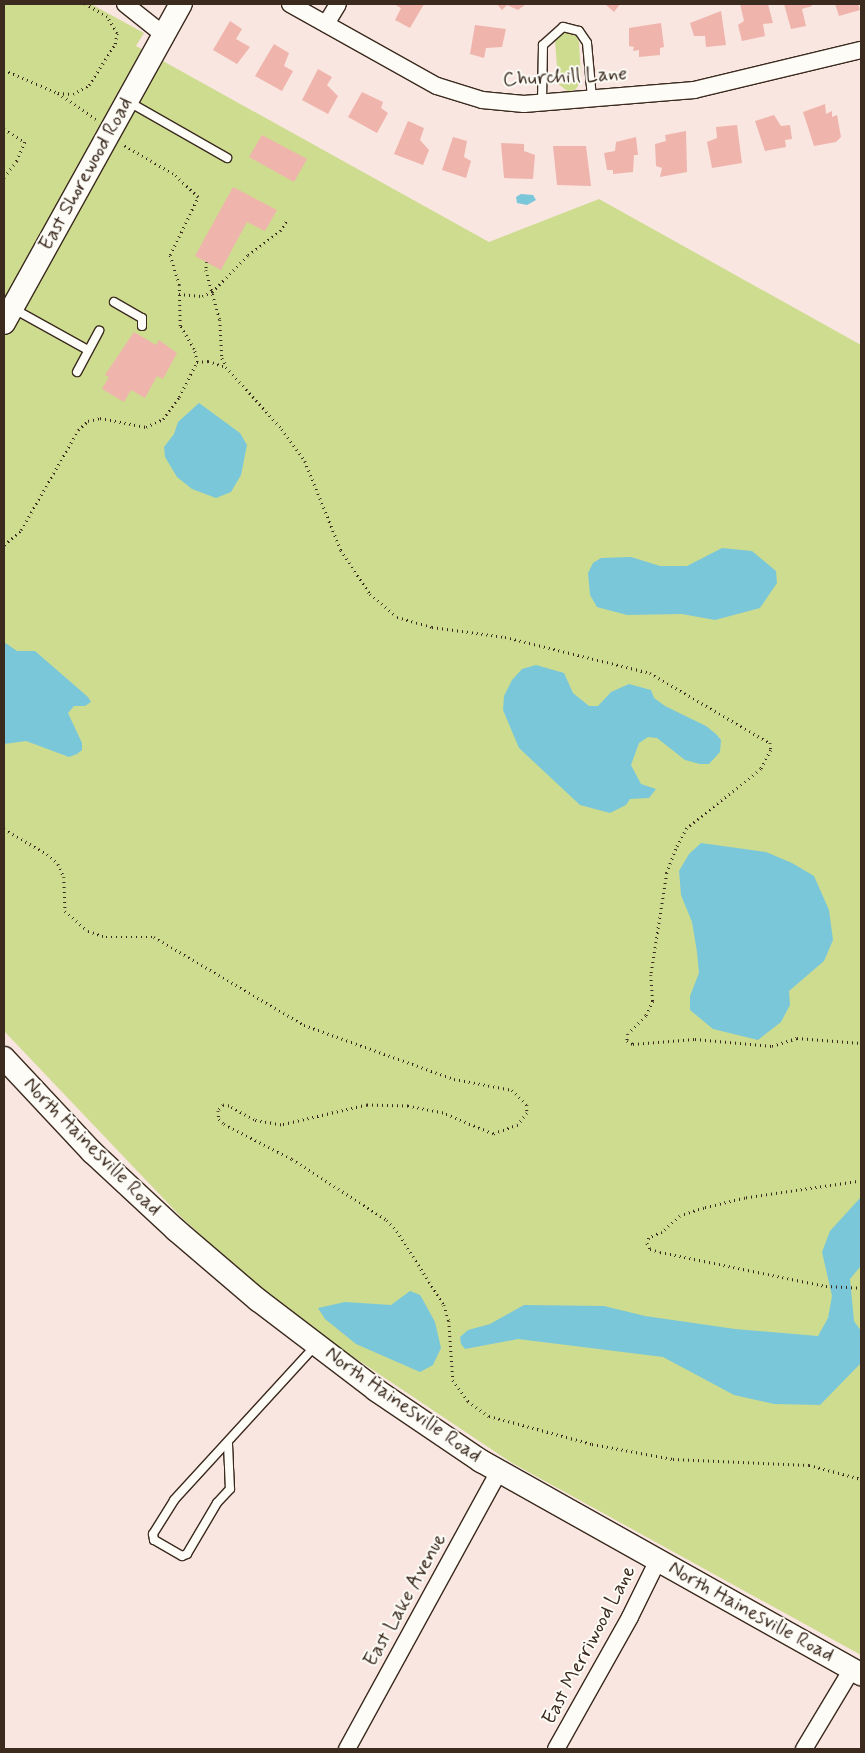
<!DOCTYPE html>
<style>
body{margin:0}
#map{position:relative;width:865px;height:1753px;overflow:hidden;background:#f9e6e0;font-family:Mynerve,sans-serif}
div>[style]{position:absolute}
.green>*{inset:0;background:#cedc90}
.water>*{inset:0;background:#7ac7d9}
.building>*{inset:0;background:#efb4ac}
.path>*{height:2.5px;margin-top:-1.25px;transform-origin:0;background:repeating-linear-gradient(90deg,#3b2a1e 0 1px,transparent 0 5px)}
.roads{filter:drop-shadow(1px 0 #3b2a1e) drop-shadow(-1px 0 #3b2a1e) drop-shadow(0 1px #3b2a1e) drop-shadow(0 -1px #3b2a1e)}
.lane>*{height:8px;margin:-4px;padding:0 4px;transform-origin:4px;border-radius:4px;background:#fdfcf7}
.street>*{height:16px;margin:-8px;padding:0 8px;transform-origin:8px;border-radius:8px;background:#fdfcf7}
.secondary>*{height:22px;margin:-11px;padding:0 11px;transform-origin:11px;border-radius:11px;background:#fdfcf7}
span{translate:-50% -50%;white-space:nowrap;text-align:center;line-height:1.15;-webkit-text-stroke:4px #fdfcf7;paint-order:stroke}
.street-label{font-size:20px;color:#3b2a1e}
.frame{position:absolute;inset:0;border:5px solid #3b2a1e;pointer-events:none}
</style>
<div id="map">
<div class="green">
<i style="clip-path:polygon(4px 4px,91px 4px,144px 33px,136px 46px,489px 242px,599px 199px,861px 345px,861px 1655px,512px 1463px,340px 1348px,243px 1273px,182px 1218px,4px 1031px)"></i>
<i style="clip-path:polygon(565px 32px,576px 36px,579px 42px,581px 78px,558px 80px,555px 41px)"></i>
<i style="clip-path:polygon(581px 81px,576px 89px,569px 92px,558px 84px)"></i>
</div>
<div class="water">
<i style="clip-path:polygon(521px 194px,533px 195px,536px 200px,527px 205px,517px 203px,516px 197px)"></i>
<i style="clip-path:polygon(199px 403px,240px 433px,247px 445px,241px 475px,231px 492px,216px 498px,192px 489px,177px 477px,165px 457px,164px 447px,174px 434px,178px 422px)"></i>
<i style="clip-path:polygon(722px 548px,752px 551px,776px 571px,777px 583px,760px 608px,715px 620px,682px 614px,627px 615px,597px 607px,590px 595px,588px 573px,593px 563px,601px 558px,631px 557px,660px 566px,687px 566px)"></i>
<i style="clip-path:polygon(4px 642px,17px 651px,35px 651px,88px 697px,91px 702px,85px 706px,74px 706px,68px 713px,82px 743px,82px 750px,77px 754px,69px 757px,26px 741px,4px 744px)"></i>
<i style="clip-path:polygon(536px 665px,564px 673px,573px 693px,589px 706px,598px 706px,611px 692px,629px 684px,651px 690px,654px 698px,665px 706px,706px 726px,716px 734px,721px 740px,720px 752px,709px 764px,700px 764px,685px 760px,657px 738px,648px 737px,639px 743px,631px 765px,641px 784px,656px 789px,649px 798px,630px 799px,626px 805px,610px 813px,580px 805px,519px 748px,503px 710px,504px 696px,512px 680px,522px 669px)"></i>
<i style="clip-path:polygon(701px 843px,766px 852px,792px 863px,814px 876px,829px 910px,833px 940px,824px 961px,789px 991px,790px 1005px,781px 1022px,758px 1040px,713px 1029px,690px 1010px,690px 996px,699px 973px,697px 952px,692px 922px,681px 895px,679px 871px,689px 854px)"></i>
<i style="clip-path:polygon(861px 1197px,861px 1266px,850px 1279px,854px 1321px,861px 1331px,861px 1363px,820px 1405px,774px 1404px,734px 1395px,663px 1357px,518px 1339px,465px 1349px,461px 1344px,460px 1337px,468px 1330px,490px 1324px,524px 1305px,604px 1306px,645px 1316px,735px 1329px,818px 1336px,828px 1318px,832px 1296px,822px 1252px,830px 1231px)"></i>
<i style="clip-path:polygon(410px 1291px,420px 1295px,423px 1300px,435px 1322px,441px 1348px,433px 1365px,420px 1372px,356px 1344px,325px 1319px,318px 1308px,345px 1302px,391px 1305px)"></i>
</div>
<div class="building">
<i style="clip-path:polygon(394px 4px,424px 4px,410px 28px,395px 20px,401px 8px)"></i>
<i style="clip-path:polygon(497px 4px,526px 4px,518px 10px,507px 5px,502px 10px)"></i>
<i style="clip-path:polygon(605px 4px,620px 4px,614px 12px)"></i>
<i style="clip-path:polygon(740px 4px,768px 4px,773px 23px,763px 24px,765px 36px,742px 41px,738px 25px,744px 21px)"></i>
<i style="clip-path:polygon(784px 4px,811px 4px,812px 6px,802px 9px,806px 26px,791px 29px)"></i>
<i style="clip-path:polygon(835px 4px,858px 4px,860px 10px,839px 16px)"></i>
<i style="clip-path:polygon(721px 11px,726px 45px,706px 47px,705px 36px,694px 36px,690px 23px)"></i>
<i style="clip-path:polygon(230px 21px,242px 29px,236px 39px,250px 47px,237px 64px,213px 50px)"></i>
<i style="clip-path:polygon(661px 23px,664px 47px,660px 48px,660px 55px,639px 57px,639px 50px,633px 51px,634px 47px,629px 46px,629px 28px)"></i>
<i style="clip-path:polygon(475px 25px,506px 29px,502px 47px,486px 48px,484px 58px,470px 54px)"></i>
<i style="clip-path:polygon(274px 44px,289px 53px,284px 66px,293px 71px,282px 91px,255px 76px)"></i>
<i style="clip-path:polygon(318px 69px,332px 77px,327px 85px,338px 96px,328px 114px,302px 100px)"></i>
<i style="clip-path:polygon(362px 92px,383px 102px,381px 108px,388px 113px,377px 133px,348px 117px)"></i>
<i style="clip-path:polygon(825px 104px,826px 114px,832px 111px,832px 117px,837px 115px,841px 137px,836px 142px,814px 146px,803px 112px)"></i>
<i style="clip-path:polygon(774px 115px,781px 126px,790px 125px,792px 139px,785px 140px,786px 147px,765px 151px,755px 121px)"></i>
<i style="clip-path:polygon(408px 121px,424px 128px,420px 140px,429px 150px,423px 165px,394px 154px)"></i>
<i style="clip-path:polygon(737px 125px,742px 163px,712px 168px,707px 142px,717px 138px,716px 127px)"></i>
<i style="clip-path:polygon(686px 131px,687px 172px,660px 177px,662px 168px,656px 166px,655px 144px,666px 141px,665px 135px)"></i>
<i style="clip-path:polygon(262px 135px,307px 159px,294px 182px,249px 157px)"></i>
<i style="clip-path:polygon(453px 137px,467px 141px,464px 157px,471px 161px,466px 178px,442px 170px)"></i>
<i style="clip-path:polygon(636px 137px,638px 155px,634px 155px,633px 172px,613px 174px,613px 170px,607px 170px,604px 153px,615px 151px,616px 142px)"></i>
<i style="clip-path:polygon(501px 143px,524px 144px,524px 151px,535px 155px,533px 179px,504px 178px)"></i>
<i style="clip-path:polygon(553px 146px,586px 146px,591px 186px,557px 185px)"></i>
<i style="clip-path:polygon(233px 187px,277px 210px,265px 231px,247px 222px,221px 270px,195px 256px)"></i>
<i style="clip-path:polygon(134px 332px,156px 345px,159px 340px,177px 353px,163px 379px,157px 376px,145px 398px,131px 390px,124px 402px,102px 389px,109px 377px,105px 375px)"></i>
</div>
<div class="path">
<i style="left:4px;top:70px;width:59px;rotate:23.1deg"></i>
<i style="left:58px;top:93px;width:15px;rotate:4deg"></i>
<i style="left:73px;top:94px;width:18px;rotate:-29deg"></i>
<i style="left:89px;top:85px;width:49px;rotate:-57.6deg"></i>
<i style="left:115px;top:44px;width:11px;rotate:-80deg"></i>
<i style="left:117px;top:33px;width:19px;rotate:-122deg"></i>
<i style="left:107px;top:17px;width:26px;rotate:-149deg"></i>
<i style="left:58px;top:93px;width:46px;rotate:34.4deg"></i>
<i style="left:4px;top:129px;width:25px;rotate:32deg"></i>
<i style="left:25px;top:142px;width:21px;rotate:113deg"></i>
<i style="left:17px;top:161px;width:21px;rotate:127deg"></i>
<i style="left:207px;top:262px;width:8px;rotate:97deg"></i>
<i style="left:206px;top:270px;width:52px;rotate:74.4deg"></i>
<i style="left:220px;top:320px;width:38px;rotate:87deg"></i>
<i style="left:222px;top:358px;width:8px;rotate:60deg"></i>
<i style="left:179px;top:294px;width:23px;rotate:5deg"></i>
<i style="left:202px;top:296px;width:11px;rotate:-22deg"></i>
<i style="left:212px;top:292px;width:52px;rotate:-45.8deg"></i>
<i style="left:248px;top:255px;width:40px;rotate:-37deg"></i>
<i style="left:280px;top:231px;width:13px;rotate:-58deg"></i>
<i style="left:197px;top:362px;width:11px;rotate:-5deg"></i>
<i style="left:208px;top:361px;width:19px;rotate:18deg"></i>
<i style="left:226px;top:367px;width:84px;rotate:47.9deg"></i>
<i style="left:282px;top:429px;width:39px;rotate:54deg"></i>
<i style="left:305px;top:461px;width:96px;rotate:68deg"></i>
<i style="left:341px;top:550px;width:53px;rotate:56.6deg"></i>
<i style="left:370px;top:594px;width:35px;rotate:40deg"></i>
<i style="left:397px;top:617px;width:36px;rotate:16deg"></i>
<i style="left:432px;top:627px;width:74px;rotate:7.8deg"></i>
<i style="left:505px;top:637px;width:149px;rotate:13.9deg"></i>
<i style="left:650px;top:673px;width:139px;rotate:30.3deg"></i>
<i style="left:770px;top:743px;width:7px;rotate:82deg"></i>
<i style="left:771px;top:750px;width:21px;rotate:118deg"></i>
<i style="left:761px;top:769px;width:95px;rotate:141.4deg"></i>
<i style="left:687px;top:828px;width:24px;rotate:118deg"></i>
<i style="left:676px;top:849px;width:26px;rotate:111deg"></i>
<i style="left:667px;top:873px;width:103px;rotate:98.9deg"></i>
<i style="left:651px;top:975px;width:26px;rotate:86deg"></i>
<i style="left:653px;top:1001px;width:17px;rotate:115deg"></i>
<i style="left:646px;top:1016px;width:25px;rotate:135deg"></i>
<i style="left:628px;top:1034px;width:7px;rotate:98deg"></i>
<i style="left:627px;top:1041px;width:7px;rotate:27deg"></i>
<i style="left:633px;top:1044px;width:62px;rotate:-4.6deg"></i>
<i style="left:695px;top:1039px;width:77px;rotate:5.2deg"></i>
<i style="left:772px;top:1046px;width:26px;rotate:-18deg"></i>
<i style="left:797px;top:1038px;width:64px;rotate:4.5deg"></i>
<i style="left:4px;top:545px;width:23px;rotate:-41deg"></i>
<i style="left:21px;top:530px;width:115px;rotate:-60.3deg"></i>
<i style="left:78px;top:430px;width:13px;rotate:-42deg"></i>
<i style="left:88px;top:421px;width:12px;rotate:-14deg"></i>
<i style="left:100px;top:418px;width:47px;rotate:11.1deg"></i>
<i style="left:146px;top:427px;width:19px;rotate:-25deg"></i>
<i style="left:163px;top:419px;width:27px;rotate:-54deg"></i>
<i style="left:179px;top:397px;width:39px;rotate:-63deg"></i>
<i style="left:197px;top:362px;width:13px;rotate:-103deg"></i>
<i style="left:194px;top:349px;width:27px;rotate:-121deg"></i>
<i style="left:180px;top:326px;width:41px;rotate:-91.4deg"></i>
<i style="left:179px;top:285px;width:31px;rotate:-107deg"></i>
<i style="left:170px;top:255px;width:64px;rotate:-64.2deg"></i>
<i style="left:198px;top:197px;width:34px;rotate:-137deg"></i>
<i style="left:173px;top:174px;width:58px;rotate:-149.9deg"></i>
<i style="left:4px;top:829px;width:50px;rotate:30.2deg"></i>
<i style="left:47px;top:854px;width:15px;rotate:42deg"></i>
<i style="left:58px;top:864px;width:14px;rotate:65deg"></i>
<i style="left:64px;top:877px;width:34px;rotate:88deg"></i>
<i style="left:65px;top:911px;width:30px;rotate:41deg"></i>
<i style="left:88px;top:931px;width:19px;rotate:18deg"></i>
<i style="left:106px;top:937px;width:48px"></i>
<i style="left:154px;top:937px;width:174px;rotate:30.4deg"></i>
<i style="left:304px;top:1025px;width:159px;rotate:19.8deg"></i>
<i style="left:454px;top:1079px;width:59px;rotate:10.7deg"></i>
<i style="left:512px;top:1090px;width:21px;rotate:45deg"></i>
<i style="left:527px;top:1105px;width:8px;rotate:90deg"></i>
<i style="left:527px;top:1113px;width:15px;rotate:127deg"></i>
<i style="left:518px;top:1125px;width:27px;rotate:160deg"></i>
<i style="left:493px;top:1134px;width:54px;rotate:-157.2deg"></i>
<i style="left:443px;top:1113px;width:36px;rotate:-169deg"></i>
<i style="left:408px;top:1106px;width:41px;rotate:-178.6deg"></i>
<i style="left:367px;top:1105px;width:88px;rotate:166.9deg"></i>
<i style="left:281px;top:1125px;width:27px;rotate:-170deg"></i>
<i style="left:254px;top:1120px;width:29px;rotate:-151deg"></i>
<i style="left:229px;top:1106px;width:6px;rotate:-171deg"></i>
<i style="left:223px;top:1105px;width:8px;rotate:130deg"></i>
<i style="left:218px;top:1111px;width:8px;rotate:83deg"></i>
<i style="left:219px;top:1119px;width:7px;rotate:45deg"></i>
<i style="left:224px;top:1124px;width:76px;rotate:27.2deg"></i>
<i style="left:292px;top:1159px;width:113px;rotate:32.7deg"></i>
<i style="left:387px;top:1220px;width:15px;rotate:48deg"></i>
<i style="left:397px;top:1231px;width:88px;rotate:57.6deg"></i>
<i style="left:444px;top:1305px;width:17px;rotate:73deg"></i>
<i style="left:449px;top:1321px;width:59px;rotate:86.1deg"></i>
<i style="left:453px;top:1380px;width:26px;rotate:54deg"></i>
<i style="left:468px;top:1401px;width:26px;rotate:36deg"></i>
<i style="left:489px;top:1416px;width:107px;rotate:15.2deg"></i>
<i style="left:592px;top:1444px;width:82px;rotate:10.5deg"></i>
<i style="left:673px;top:1459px;width:136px;rotate:2.5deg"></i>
<i style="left:809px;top:1465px;width:54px;rotate:15.1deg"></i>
<i style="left:861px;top:1181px;width:117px;rotate:171.7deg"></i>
<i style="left:745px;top:1198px;width:42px;rotate:166.3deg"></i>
<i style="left:704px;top:1208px;width:25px;rotate:162deg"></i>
<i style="left:680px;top:1216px;width:24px;rotate:138deg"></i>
<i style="left:662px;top:1232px;width:14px;rotate:155deg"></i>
<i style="left:649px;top:1238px;width:5px;rotate:112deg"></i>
<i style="left:647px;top:1243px;width:7px;rotate:63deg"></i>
<i style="left:650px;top:1249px;width:10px;rotate:17deg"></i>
<i style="left:660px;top:1252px;width:169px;rotate:11.6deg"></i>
<i style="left:826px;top:1286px;width:35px;rotate:3deg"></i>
</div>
<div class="roads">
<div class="lane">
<i style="left:129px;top:102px;width:113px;rotate:29.7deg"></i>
<i style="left:542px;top:102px;width:57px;rotate:-89deg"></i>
<i style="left:543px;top:45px;width:27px;rotate:-42deg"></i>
<i style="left:563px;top:27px;width:16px;rotate:14deg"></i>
<i style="left:579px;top:31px;width:14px;rotate:56deg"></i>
<i style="left:587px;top:43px;width:55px;rotate:84.8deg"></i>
<i style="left:114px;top:302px;width:32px;rotate:30deg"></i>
<i style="left:142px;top:318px;width:8px;rotate:90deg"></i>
<i style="left:14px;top:309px;width:85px;rotate:29deg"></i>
<i style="left:77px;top:372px;width:47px;rotate:-61.8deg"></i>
<i style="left:228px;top:1444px;width:45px;rotate:87.5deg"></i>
<i style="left:230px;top:1489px;width:19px;rotate:133deg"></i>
<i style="left:217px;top:1503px;width:59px;rotate:120.5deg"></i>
<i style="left:187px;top:1554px;width:5px;rotate:158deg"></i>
<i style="left:182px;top:1556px;width:32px;rotate:-150deg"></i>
<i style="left:154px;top:1540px;width:6px;rotate:-99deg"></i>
<i style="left:153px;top:1534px;width:40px;rotate:-58deg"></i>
<i style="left:174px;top:1500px;width:209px;rotate:-47.5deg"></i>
</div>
<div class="street">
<i style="left:125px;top:4px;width:50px;rotate:38.5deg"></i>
<i style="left:290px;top:4px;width:168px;rotate:29.2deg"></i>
<i style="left:437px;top:86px;width:47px;rotate:17.3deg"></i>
<i style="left:482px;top:100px;width:42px;rotate:5.4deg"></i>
<i style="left:524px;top:104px;width:171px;rotate:-4.7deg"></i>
<i style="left:694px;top:90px;width:172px;rotate:-13.5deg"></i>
<i style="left:326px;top:24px;width:23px;rotate:-59deg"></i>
<i style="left:347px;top:1749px;width:317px;rotate:-61.3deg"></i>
<i style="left:556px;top:1749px;width:151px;rotate:-60.7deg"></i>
<i style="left:630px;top:1617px;width:64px;rotate:-63.8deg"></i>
<i style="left:804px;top:1749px;width:93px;rotate:-59deg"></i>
</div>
<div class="secondary">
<i style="left:4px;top:323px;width:365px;rotate:-61deg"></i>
<i style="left:4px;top:1058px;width:129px;rotate:46.9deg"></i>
<i style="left:92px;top:1152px;width:115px;rotate:42.9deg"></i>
<i style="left:176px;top:1230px;width:108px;rotate:40.5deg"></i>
<i style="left:258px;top:1300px;width:148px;rotate:37.3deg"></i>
<i style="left:376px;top:1390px;width:127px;rotate:34.1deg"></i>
<i style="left:481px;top:1461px;width:436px;rotate:29.3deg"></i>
</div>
</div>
<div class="street-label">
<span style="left:565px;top:77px;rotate:-3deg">Churchill Lane</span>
<span style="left:86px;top:174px;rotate:-61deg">East Shorewood Road</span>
<span style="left:92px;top:1147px;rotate:45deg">North Hainesville Road</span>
<span style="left:403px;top:1405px;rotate:35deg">North Hainesville Road</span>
<span style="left:405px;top:1600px;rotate:-61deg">East Lake Avenue</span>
<span style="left:751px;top:1612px;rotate:29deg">North Hainesville Road</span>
<span style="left:589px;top:1645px;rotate:-62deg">East Merriwood Lane</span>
</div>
<div class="frame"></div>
</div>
